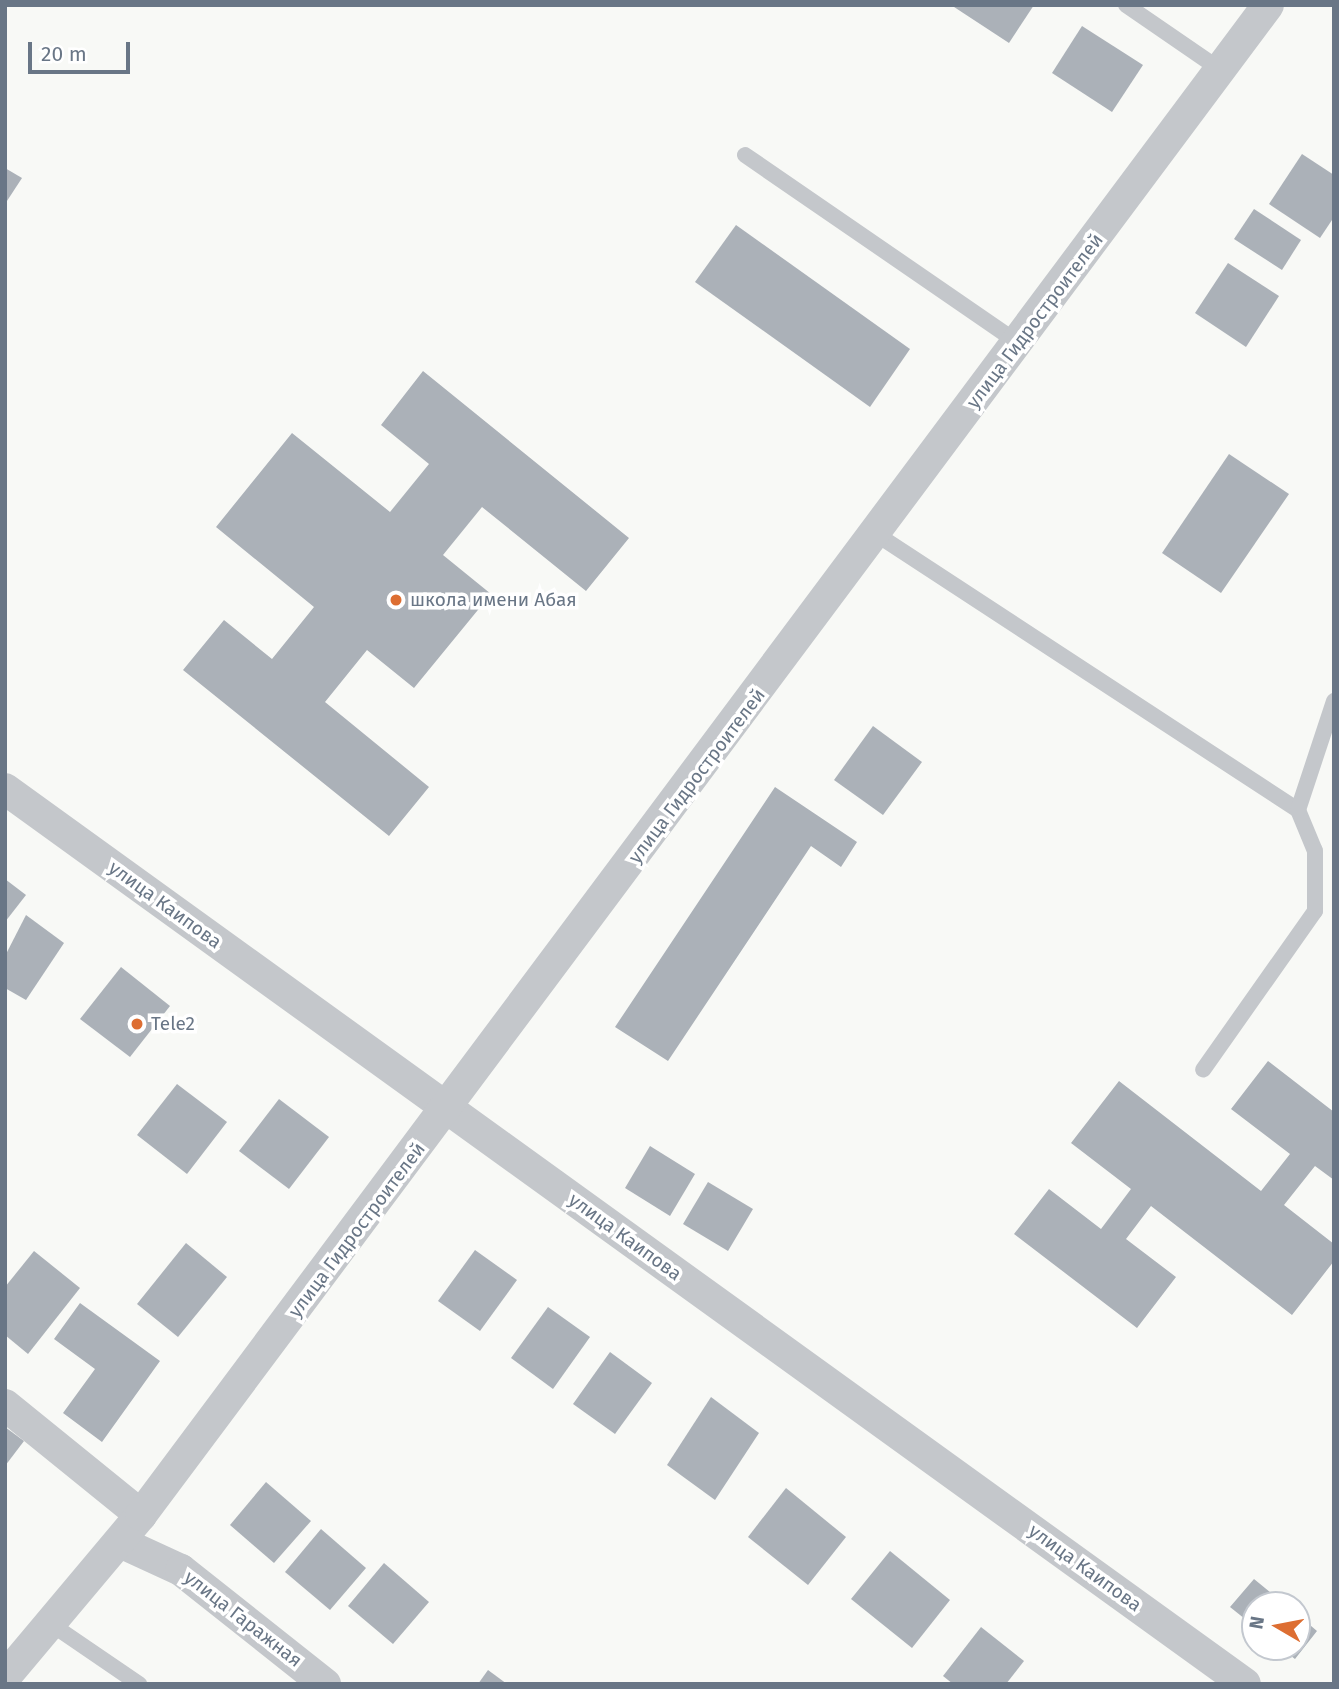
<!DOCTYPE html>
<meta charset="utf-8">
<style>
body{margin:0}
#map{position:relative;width:1339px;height:1689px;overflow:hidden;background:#f8f9f6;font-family:"Fira Sans",sans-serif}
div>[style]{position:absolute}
.building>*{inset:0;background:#abb1b8}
.service>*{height:16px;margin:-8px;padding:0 8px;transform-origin:8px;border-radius:8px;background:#c4c7cb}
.minor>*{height:32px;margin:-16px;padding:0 16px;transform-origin:16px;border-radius:16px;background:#c4c7cb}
.dots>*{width:19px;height:19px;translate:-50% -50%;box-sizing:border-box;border:4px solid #fff;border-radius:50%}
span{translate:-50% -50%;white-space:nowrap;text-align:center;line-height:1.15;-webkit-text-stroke:7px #fff;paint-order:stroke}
.street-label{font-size:19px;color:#697686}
.poi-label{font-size:19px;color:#697686}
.left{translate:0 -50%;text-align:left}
.frame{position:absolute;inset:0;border:7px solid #697686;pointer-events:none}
.north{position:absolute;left:1241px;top:1591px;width:70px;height:70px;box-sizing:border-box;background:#fff;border:2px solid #c3c8cf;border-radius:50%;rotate:280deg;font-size:19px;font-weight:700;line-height:28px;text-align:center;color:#697686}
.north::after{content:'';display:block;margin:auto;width:24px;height:32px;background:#dd6e32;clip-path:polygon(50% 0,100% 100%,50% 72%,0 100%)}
.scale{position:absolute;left:28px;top:42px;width:102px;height:32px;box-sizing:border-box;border:4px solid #697686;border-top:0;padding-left:9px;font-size:21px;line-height:24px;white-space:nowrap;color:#697686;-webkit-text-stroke:5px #fff;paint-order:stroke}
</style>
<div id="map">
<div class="building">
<i style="clip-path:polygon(951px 5px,1034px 5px,1009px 43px)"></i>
<i style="clip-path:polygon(1082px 26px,1143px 65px,1112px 112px,1052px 73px)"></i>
<i style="clip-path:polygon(1302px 154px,1334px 175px,1334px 217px,1320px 238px,1269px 204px)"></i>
<i style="clip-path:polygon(5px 168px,22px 178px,5px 204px)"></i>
<i style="clip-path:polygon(1254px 209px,1301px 240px,1282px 270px,1234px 239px)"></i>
<i style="clip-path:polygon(736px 225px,910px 349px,870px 407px,695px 282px)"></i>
<i style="clip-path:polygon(1228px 263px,1279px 296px,1246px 347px,1195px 313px)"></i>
<i style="clip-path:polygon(423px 371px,629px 538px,586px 591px,482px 507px,443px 555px,491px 594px,414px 688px,367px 650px,325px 702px,429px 787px,389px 836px,183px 670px,224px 620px,272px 659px,314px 607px,216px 527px,292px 433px,390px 512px,429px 464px,381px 425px)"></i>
<i style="clip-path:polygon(1229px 454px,1289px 494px,1221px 593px,1162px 553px)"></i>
<i style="clip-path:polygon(873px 726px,922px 762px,883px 815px,834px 780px)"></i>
<i style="clip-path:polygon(775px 787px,857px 842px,841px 867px,811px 846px,668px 1061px,615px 1027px)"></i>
<i style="clip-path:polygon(5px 879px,26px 895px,5px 922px)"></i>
<i style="clip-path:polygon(26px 915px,64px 943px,26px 1000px,5px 988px,5px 956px)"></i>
<i style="clip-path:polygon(121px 967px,170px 1006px,130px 1057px,80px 1019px)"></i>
<i style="clip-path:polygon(1268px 1061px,1334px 1112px,1334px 1180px,1315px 1166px,1284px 1205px,1334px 1244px,1334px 1261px,1292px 1315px,1151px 1206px,1126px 1239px,1176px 1277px,1137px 1328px,1014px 1234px,1049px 1189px,1101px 1229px,1131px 1189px,1071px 1143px,1119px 1081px,1261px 1191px,1290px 1154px,1231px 1109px)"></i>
<i style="clip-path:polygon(177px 1084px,227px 1122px,187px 1174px,137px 1135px)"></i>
<i style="clip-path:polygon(279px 1099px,329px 1137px,289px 1189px,239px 1151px)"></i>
<i style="clip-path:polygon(650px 1146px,695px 1174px,670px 1216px,625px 1188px)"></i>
<i style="clip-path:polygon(708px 1182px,753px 1209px,728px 1251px,683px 1224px)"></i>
<i style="clip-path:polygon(186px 1243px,227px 1277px,178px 1337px,137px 1304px)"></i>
<i style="clip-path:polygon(475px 1250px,517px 1280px,480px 1331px,438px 1301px)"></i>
<i style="clip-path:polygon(34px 1251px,80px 1288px,28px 1354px,5px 1335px,5px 1287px)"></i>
<i style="clip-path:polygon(80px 1303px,160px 1361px,102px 1442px,63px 1413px,95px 1369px,54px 1339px)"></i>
<i style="clip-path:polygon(548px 1307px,590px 1337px,553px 1389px,511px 1358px)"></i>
<i style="clip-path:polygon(610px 1352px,652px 1383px,615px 1434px,573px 1404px)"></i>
<i style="clip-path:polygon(711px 1397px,759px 1433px,715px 1500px,667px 1465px)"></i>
<i style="clip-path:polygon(5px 1427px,24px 1441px,5px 1466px)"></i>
<i style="clip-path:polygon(266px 1482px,311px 1521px,274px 1563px,230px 1525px)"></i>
<i style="clip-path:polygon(786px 1488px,846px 1537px,808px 1585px,748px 1537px)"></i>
<i style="clip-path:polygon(321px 1529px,366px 1568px,330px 1610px,285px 1572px)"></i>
<i style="clip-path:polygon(890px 1551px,950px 1600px,912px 1648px,851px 1599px)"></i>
<i style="clip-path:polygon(384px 1563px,429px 1602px,393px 1644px,348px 1606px)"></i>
<i style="clip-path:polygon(1254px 1579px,1286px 1605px,1255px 1605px,1255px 1627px,1230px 1607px)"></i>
<i style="clip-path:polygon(1297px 1614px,1317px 1631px,1295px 1659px,1279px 1647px,1297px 1647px)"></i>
<i style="clip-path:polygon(981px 1627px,1024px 1661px,1006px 1684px,953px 1684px,943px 1676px)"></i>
<i style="clip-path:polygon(488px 1670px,507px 1684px,478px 1684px)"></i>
</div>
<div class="service">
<i style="left:1126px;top:5px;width:116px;rotate:34.5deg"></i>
<i style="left:745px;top:155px;width:332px;rotate:34.5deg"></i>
<i style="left:876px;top:534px;width:504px;rotate:33.19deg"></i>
<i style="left:1298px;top:810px;width:44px;rotate:67.5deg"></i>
<i style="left:1315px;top:851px;width:60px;rotate:90deg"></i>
<i style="left:1315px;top:911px;width:194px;rotate:125.2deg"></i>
<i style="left:1298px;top:810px;width:115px;rotate:-71.7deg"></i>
<i style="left:51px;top:1624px;width:107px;rotate:34.3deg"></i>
</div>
<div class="minor">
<i style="left:5px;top:789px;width:1529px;rotate:35.82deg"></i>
<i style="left:5px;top:1405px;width:175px;rotate:39deg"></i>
<i style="left:120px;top:1542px;width:67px;rotate:24.7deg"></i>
<i style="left:181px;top:1570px;width:184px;rotate:38.4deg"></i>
<i style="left:5px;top:1677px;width:212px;rotate:-50deg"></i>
<i style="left:141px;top:1515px;width:1884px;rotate:-53.26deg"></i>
</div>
<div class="dots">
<i style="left:396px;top:600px;background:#dd6e32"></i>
<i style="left:137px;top:1024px;background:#dd6e32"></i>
</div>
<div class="street-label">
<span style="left:1035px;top:321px;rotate:-53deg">улица Гидростроителей</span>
<span style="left:697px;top:776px;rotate:-53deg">улица Гидростроителей</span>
<span style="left:165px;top:905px;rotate:36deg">улица Каипова</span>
<span style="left:357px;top:1230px;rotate:-53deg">улица Гидростроителей</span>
<span style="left:625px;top:1237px;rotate:36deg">улица Каипова</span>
<span style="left:1085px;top:1568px;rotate:36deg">улица Каипова</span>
<span style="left:243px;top:1619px;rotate:38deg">улица Гаражная</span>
</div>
<div class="poi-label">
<span class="left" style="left:410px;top:600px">школа имени Абая</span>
<span class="left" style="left:151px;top:1024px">Tele2</span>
</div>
<div class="frame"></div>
<div class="north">N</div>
<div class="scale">20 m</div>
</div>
